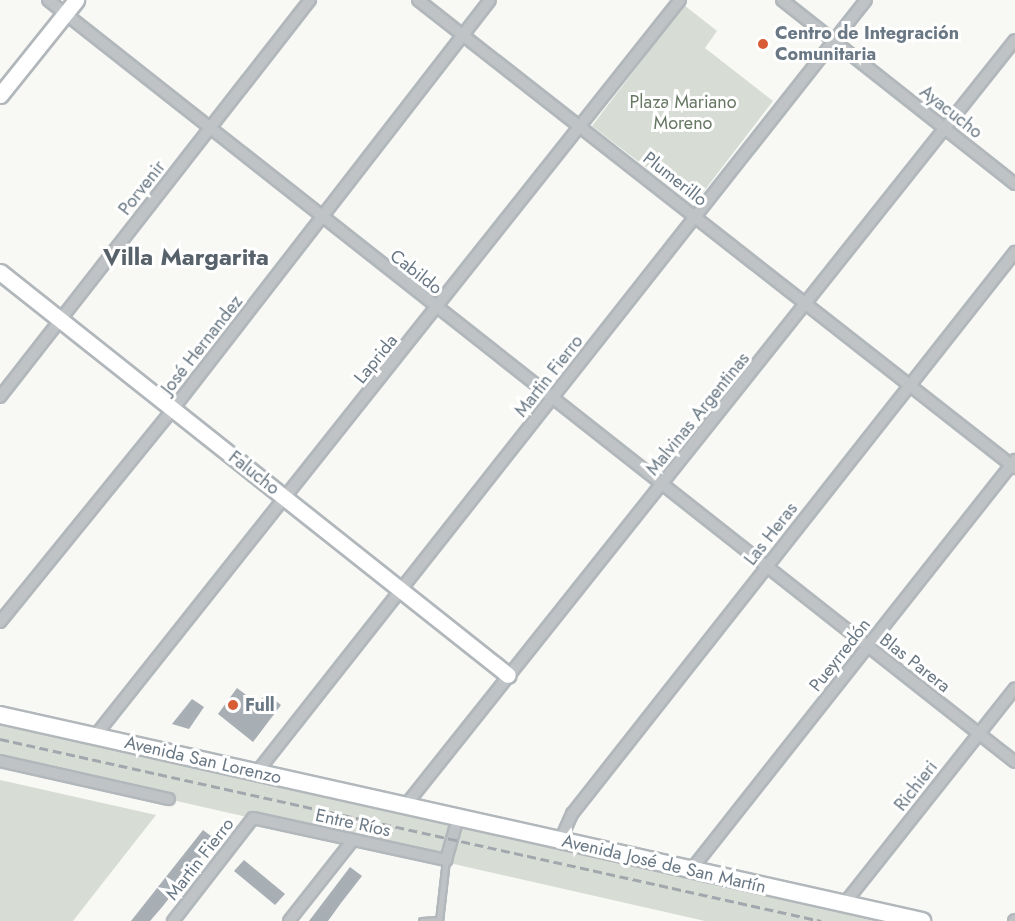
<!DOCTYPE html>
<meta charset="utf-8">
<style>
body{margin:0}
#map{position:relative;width:1015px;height:921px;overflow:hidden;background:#f8f8f5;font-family:Jost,sans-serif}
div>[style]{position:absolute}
.green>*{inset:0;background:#d7dcd5}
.building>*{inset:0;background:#a7aeb4}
.roads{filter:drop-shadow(2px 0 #b1b7bb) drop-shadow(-2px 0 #b1b7bb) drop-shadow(0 2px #b1b7bb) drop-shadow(0 -2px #b1b7bb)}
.lane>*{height:5px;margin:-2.5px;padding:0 2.5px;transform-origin:2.5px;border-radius:2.5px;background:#bfc3c6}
.street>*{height:10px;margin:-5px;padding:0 5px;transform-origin:5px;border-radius:5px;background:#bfc3c6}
.secondary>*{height:15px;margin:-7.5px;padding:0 7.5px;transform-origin:7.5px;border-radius:7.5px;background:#fff}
.primary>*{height:16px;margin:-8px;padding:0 8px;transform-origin:8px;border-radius:8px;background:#fff}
.rail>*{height:3px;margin-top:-1.5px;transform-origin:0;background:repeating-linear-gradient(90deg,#a1a7ac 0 9px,transparent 0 13.5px)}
.dots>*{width:16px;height:16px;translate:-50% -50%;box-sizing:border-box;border:3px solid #fff;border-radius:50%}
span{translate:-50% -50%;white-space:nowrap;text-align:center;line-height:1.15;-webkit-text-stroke:6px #fff;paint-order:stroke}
.poi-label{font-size:18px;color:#697884;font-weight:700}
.left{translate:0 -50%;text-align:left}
.park-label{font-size:18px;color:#667763}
.street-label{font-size:18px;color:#697884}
.district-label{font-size:24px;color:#56616a;font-weight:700}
</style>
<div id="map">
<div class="green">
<i style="clip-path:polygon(684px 5px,717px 31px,705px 48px,773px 101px,694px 204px,592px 126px)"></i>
<i style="clip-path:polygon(0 715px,922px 921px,705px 921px,0 761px)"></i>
<i style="clip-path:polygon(0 780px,156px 815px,73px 921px,0 921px)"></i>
</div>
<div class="building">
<i style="clip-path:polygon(237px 688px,258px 704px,266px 693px,281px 705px,253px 742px,218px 714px)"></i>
<i style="clip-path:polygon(192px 699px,204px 707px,189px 729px,172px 724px)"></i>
<i style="clip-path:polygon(203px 830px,215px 839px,163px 906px,150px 921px,131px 921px)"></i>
<i style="clip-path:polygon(244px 860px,285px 894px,275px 905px,234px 871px)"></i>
<i style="clip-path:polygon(350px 867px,362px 876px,341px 903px,328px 921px,309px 921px)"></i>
</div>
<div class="roads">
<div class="lane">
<i style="left:422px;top:921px;width:17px;rotate:-3deg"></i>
<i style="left:439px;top:921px;width:61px;rotate:-83.5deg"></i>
</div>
<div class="street">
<i style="left:48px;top:0;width:1231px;rotate:38.24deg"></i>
<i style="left:418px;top:0;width:759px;rotate:38.09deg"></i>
<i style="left:782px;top:0;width:297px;rotate:38.3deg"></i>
<i style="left:0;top:397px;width:504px;rotate:-52.02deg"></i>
<i style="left:0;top:622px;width:274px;rotate:-50.9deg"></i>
<i style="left:173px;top:409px;width:517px;rotate:-52.22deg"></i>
<i style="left:95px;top:736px;width:940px;rotate:-51.52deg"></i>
<i style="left:0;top:761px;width:173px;rotate:12.7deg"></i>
<i style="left:257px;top:772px;width:983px;rotate:-51.73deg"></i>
<i style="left:405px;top:806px;width:979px;rotate:-51.47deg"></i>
<i style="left:560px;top:841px;width:30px;rotate:-66deg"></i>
<i style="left:572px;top:814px;width:716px;rotate:-51.75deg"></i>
<i style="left:691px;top:870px;width:523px;rotate:-51.68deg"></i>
<i style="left:844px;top:904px;width:275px;rotate:-51.6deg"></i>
<i style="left:173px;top:921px;width:130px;rotate:-52.2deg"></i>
<i style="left:253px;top:818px;width:198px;rotate:12.3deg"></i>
<i style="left:446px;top:860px;width:44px;rotate:-74.1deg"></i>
<i style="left:289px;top:921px;width:103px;rotate:-51.7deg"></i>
<i style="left:1014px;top:921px;width:1px;rotate:-45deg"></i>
</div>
<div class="secondary">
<i style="left:0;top:95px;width:122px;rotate:-51.3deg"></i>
<i style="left:0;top:272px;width:648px;rotate:38.43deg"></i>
</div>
<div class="primary">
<i style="left:0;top:715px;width:945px;rotate:12.59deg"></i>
</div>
</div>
<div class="rail">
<i style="left:0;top:739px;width:841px;rotate:12.5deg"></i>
</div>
<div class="dots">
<i style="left:763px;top:44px;background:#d85c35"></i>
<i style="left:233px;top:705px;background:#d85c35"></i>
</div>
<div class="poi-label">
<span class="left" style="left:775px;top:44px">Centro de Integración<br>Comunitaria</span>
<span class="left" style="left:245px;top:705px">Full</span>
</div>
<div class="park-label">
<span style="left:683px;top:113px">Plaza Mariano<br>Moreno</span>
</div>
<div class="street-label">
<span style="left:951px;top:112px;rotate:38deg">Ayacucho</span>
<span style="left:675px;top:179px;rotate:38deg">Plumerillo</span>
<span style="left:142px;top:188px;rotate:-52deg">Porvenir</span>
<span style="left:416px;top:272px;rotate:38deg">Cabildo</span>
<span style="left:202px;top:345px;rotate:-52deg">José Hernandez</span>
<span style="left:376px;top:359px;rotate:-51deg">Laprida</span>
<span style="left:549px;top:376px;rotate:-52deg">Martin Fierro</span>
<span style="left:698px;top:414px;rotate:-51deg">Malvinas Argentinas</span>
<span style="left:254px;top:473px;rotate:38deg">Falucho</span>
<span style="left:771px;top:534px;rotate:-52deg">Las Heras</span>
<span style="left:840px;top:655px;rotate:-52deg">Pueyrredón</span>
<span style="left:915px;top:663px;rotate:38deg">Blas Parera</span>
<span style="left:203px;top:760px;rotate:13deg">Avenida San Lorenzo</span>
<span style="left:916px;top:786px;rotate:-52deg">Richieri</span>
<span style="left:353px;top:823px;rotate:12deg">Entre Ríos</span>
<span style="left:200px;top:859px;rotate:-52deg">Martin Fierro</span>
<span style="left:664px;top:864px;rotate:13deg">Avenida José de San Martín</span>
</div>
<div class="district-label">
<span style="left:186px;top:257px">Villa Margarita</span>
</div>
</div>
